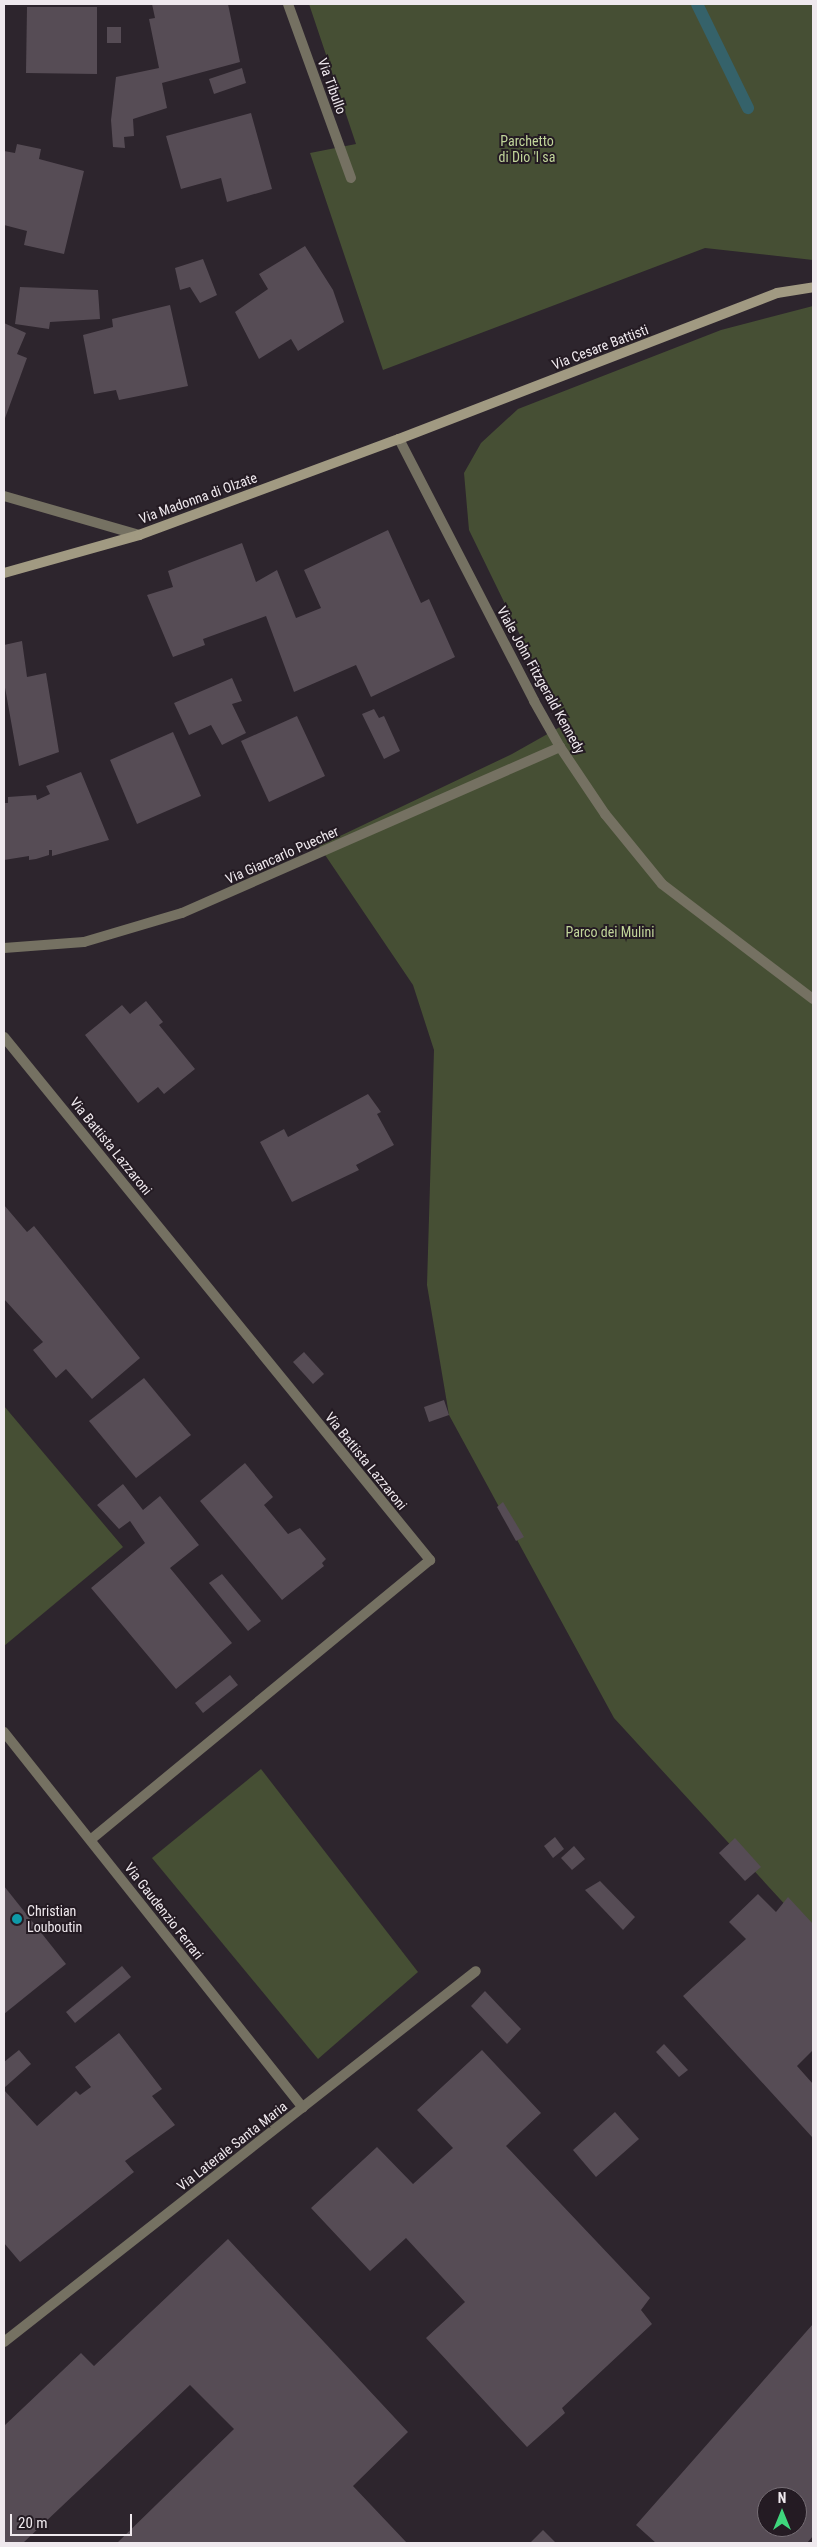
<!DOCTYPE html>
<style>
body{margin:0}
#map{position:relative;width:817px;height:2547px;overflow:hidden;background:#2d252d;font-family:"Roboto Condensed",sans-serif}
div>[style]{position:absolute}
.green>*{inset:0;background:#464f34}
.stream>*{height:12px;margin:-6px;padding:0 6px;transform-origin:6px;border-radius:6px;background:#35626a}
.building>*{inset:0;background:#564c55}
.street>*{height:10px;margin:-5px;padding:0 5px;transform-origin:5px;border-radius:5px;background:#757162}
.secondary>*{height:10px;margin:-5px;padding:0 5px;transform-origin:5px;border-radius:5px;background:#a19a82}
.dots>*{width:14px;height:14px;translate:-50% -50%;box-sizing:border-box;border:2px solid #241b23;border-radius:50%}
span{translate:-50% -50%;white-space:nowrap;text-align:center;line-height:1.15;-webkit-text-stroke:4px #241b23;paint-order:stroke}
.street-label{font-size:14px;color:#efe9ee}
.park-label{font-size:14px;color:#c1d59a}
.poi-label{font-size:14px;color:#efe9ee}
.left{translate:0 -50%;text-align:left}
.frame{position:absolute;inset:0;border:5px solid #efe9ee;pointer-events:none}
.north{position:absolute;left:757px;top:2487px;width:50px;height:50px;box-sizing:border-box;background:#241b23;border:1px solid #756d74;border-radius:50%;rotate:0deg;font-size:14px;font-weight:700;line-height:20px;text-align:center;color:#efe9ee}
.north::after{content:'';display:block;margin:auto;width:18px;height:22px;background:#3fd77d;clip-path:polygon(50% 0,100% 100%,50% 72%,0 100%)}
.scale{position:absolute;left:10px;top:2514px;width:122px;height:22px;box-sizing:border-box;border:2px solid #efe9ee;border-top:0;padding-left:6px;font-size:15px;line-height:18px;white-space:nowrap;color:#efe9ee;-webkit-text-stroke:4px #241b23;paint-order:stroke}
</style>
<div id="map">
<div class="green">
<i style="clip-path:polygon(309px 4px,813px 4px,813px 260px,705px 248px,383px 370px,310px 153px,356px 144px)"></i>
<i style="clip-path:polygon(813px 306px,813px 1935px,614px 1718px,449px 1415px,427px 1285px,434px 1050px,413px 985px,319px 846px,512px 754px,567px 723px,542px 680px,469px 530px,464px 473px,481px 443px,518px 409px,721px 330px)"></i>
<i style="clip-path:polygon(4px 1406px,123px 1547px,4px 1646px)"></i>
<i style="clip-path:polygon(261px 1769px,418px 1972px,318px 2059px,152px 1858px)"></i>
</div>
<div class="stream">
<i style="left:697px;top:4px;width:116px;rotate:63.9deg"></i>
</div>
<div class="building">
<i style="clip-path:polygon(152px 4px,228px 4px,240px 62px,162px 83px,167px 108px,133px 119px,134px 136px,124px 137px,125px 148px,113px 147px,111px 120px,116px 77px,159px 68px,149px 19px,155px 18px)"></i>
<i style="clip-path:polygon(27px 7px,97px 7px,97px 74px,26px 73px)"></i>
<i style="clip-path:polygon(107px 27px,121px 27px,121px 43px,107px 43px)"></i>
<i style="clip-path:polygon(242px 68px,246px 83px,214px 94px,209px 79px)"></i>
<i style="clip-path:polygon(251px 113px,272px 189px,227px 202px,221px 178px,181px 189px,166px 136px)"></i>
<i style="clip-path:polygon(17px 144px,41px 149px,39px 159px,84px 171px,64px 254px,24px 245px,27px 231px,4px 225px,4px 151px,15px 153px)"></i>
<i style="clip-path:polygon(305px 246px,333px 290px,344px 322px,298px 351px,291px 339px,259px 359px,235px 312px,268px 289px,259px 274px)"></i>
<i style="clip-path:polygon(203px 259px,217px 295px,200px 303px,190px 287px,180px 290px,175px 268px)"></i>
<i style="clip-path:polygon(20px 287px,98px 290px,100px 319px,50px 322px,49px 329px,15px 324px)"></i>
<i style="clip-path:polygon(170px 305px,188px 386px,119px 400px,116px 390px,94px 394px,83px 335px,113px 327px,112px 319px)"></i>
<i style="clip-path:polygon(4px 323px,26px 333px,17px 354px,27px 358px,4px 421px)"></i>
<i style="clip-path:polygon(388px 530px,421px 603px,429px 599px,455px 657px,371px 697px,356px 665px,294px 692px,266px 616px,203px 639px,205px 645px,173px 657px,147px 595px,173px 587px,168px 571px,242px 543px,256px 582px,277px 570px,296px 618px,321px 608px,304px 570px)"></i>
<i style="clip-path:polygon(22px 641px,27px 677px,46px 673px,59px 752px,19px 766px,4px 682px,4px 645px)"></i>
<i style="clip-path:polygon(232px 678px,242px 701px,232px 704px,246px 733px,222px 745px,211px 725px,189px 735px,174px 703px)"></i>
<i style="clip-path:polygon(374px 709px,379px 718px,384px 716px,400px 751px,384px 759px,362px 714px)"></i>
<i style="clip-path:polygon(297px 716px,325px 776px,269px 802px,241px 741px)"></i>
<i style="clip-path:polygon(173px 732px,201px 796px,137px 824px,110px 760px)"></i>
<i style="clip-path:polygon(81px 772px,109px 840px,52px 856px,52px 850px,49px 850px,49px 855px,36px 859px,29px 860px,29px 856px,4px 860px,4px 803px,8px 803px,8px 797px,36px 795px,37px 800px,50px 794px,46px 786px)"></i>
<i style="clip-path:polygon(146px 1001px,163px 1022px,159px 1025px,195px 1069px,164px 1094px,158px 1087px,138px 1103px,85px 1035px,122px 1005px,130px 1014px)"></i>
<i style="clip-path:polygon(368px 1094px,381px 1112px,377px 1114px,394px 1145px,356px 1165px,359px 1170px,292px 1202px,260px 1142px,284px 1129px,288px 1137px)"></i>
<i style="clip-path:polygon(4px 1205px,27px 1232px,34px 1226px,140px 1358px,92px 1399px,66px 1369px,56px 1378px,33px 1350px,43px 1342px,4px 1299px)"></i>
<i style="clip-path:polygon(304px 1352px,324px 1374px,313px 1384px,293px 1362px)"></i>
<i style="clip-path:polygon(144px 1378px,191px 1435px,136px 1478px,89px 1421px)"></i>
<i style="clip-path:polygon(444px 1400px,449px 1415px,429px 1422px,424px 1407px)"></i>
<i style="clip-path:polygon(245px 1463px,273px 1497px,264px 1505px,288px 1534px,300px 1528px,326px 1559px,322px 1563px,324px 1566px,282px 1600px,200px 1501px)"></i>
<i style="clip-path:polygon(123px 1484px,143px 1510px,160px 1496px,199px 1545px,170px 1568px,232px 1643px,176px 1689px,91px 1588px,145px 1543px,130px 1521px,119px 1529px,97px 1505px)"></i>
<i style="clip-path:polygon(503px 1502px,524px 1537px,516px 1541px,497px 1507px)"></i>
<i style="clip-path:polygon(222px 1574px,261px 1621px,248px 1631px,209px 1583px)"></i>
<i style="clip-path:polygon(230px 1675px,238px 1685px,203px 1713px,195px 1703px)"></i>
<i style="clip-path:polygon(555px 1837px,564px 1849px,553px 1858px,544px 1846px)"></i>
<i style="clip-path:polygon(735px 1838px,761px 1867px,745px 1881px,719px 1853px)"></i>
<i style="clip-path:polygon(574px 1846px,585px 1859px,572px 1870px,561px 1858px)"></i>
<i style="clip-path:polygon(600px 1881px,635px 1917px,623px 1930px,585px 1890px)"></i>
<i style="clip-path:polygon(4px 1886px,66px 1964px,4px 2014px)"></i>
<i style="clip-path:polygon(758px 1894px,776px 1912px,788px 1897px,813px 1924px,813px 2050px,797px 2066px,813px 2084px,812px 2137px,683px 1996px,746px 1939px,729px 1922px)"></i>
<i style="clip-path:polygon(122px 1966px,131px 1977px,75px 2023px,66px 2012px)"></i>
<i style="clip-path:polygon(485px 1991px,521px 2029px,507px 2044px,471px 2006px)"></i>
<i style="clip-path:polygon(119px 2033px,162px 2089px,152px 2096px,175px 2125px,125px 2161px,134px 2172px,20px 2262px,4px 2243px,4px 2090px,37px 2126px,76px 2091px,80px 2095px,91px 2087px,75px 2067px)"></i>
<i style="clip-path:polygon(664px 2044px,688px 2070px,679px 2077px,656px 2052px)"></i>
<i style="clip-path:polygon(19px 2050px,31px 2064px,4px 2088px,4px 2062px)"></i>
<i style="clip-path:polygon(482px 2050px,541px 2113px,506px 2146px,650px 2298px,641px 2310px,652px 2324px,562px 2408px,565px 2413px,527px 2447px,426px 2338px,465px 2302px,406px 2238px,370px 2271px,311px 2208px,377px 2147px,413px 2184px,453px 2148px,417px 2110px)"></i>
<i style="clip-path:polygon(615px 2112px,639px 2139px,596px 2177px,573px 2150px)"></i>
<i style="clip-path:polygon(228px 2239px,408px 2432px,353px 2486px,407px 2543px,117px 2543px,234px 2429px,190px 2385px,23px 2543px,4px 2543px,4px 2426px,81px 2353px,94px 2366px)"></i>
<i style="clip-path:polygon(evenodd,813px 2324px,813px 2536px,807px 2543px,656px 2543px,636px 2525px,813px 2324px,767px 2497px,797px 2497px,797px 2527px,767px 2527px,767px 2497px)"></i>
<i style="clip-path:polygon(543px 2530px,556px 2543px,530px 2543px)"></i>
</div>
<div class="street">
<i style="left:288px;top:4px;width:185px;rotate:70.1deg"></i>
<i style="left:399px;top:439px;width:295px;rotate:62.7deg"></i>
<i style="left:534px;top:701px;width:53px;rotate:60.5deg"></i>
<i style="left:560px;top:747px;width:81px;rotate:56.1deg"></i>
<i style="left:605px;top:814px;width:90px;rotate:50.8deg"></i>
<i style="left:662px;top:884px;width:190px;rotate:37.3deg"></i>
<i style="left:4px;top:496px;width:141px;rotate:16.1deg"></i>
<i style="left:4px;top:948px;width:80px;rotate:-4.3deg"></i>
<i style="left:84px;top:942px;width:102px;rotate:-16.5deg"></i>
<i style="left:182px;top:913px;width:413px;rotate:-23.7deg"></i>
<i style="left:4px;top:1037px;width:675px;rotate:50.84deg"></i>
<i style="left:430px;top:1560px;width:440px;rotate:140.5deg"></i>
<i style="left:4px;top:1732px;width:480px;rotate:51.5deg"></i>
<i style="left:4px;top:2342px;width:600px;rotate:-38.17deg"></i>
</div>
<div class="secondary">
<i style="left:4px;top:573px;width:140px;rotate:-15.7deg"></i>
<i style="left:139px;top:535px;width:277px;rotate:-20.3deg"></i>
<i style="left:399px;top:439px;width:405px;rotate:-21.1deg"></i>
<i style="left:777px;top:293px;width:36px;rotate:-9deg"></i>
</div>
<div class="dots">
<i style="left:17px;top:1919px;background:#0f9aa8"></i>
</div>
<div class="street-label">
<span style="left:332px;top:86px;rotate:70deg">Via Tibullo</span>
<span style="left:600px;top:347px;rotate:-21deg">Via Cesare Battisti</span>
<span style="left:198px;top:498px;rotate:-20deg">Via Madonna di Olzate</span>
<span style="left:541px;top:680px;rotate:61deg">Viale John Fitzgerald Kennedy</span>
<span style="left:282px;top:855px;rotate:-24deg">Via Giancarlo Puecher</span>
<span style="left:111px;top:1146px;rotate:51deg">Via Battista Lazzaroni</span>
<span style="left:366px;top:1461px;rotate:51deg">Via Battista Lazzaroni</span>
<span style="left:164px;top:1911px;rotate:52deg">Via Gaudenzio Ferrari</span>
<span style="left:232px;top:2146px;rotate:-38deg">Via Laterale Santa Maria</span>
</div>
<div class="park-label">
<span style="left:527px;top:149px">Parchetto<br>di Dio 'l sa</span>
<span style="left:610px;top:932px">Parco dei Mulini</span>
</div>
<div class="poi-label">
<span class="left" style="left:27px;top:1919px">Christian<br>Louboutin</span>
</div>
<div class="frame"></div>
<div class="north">N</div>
<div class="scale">20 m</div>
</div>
